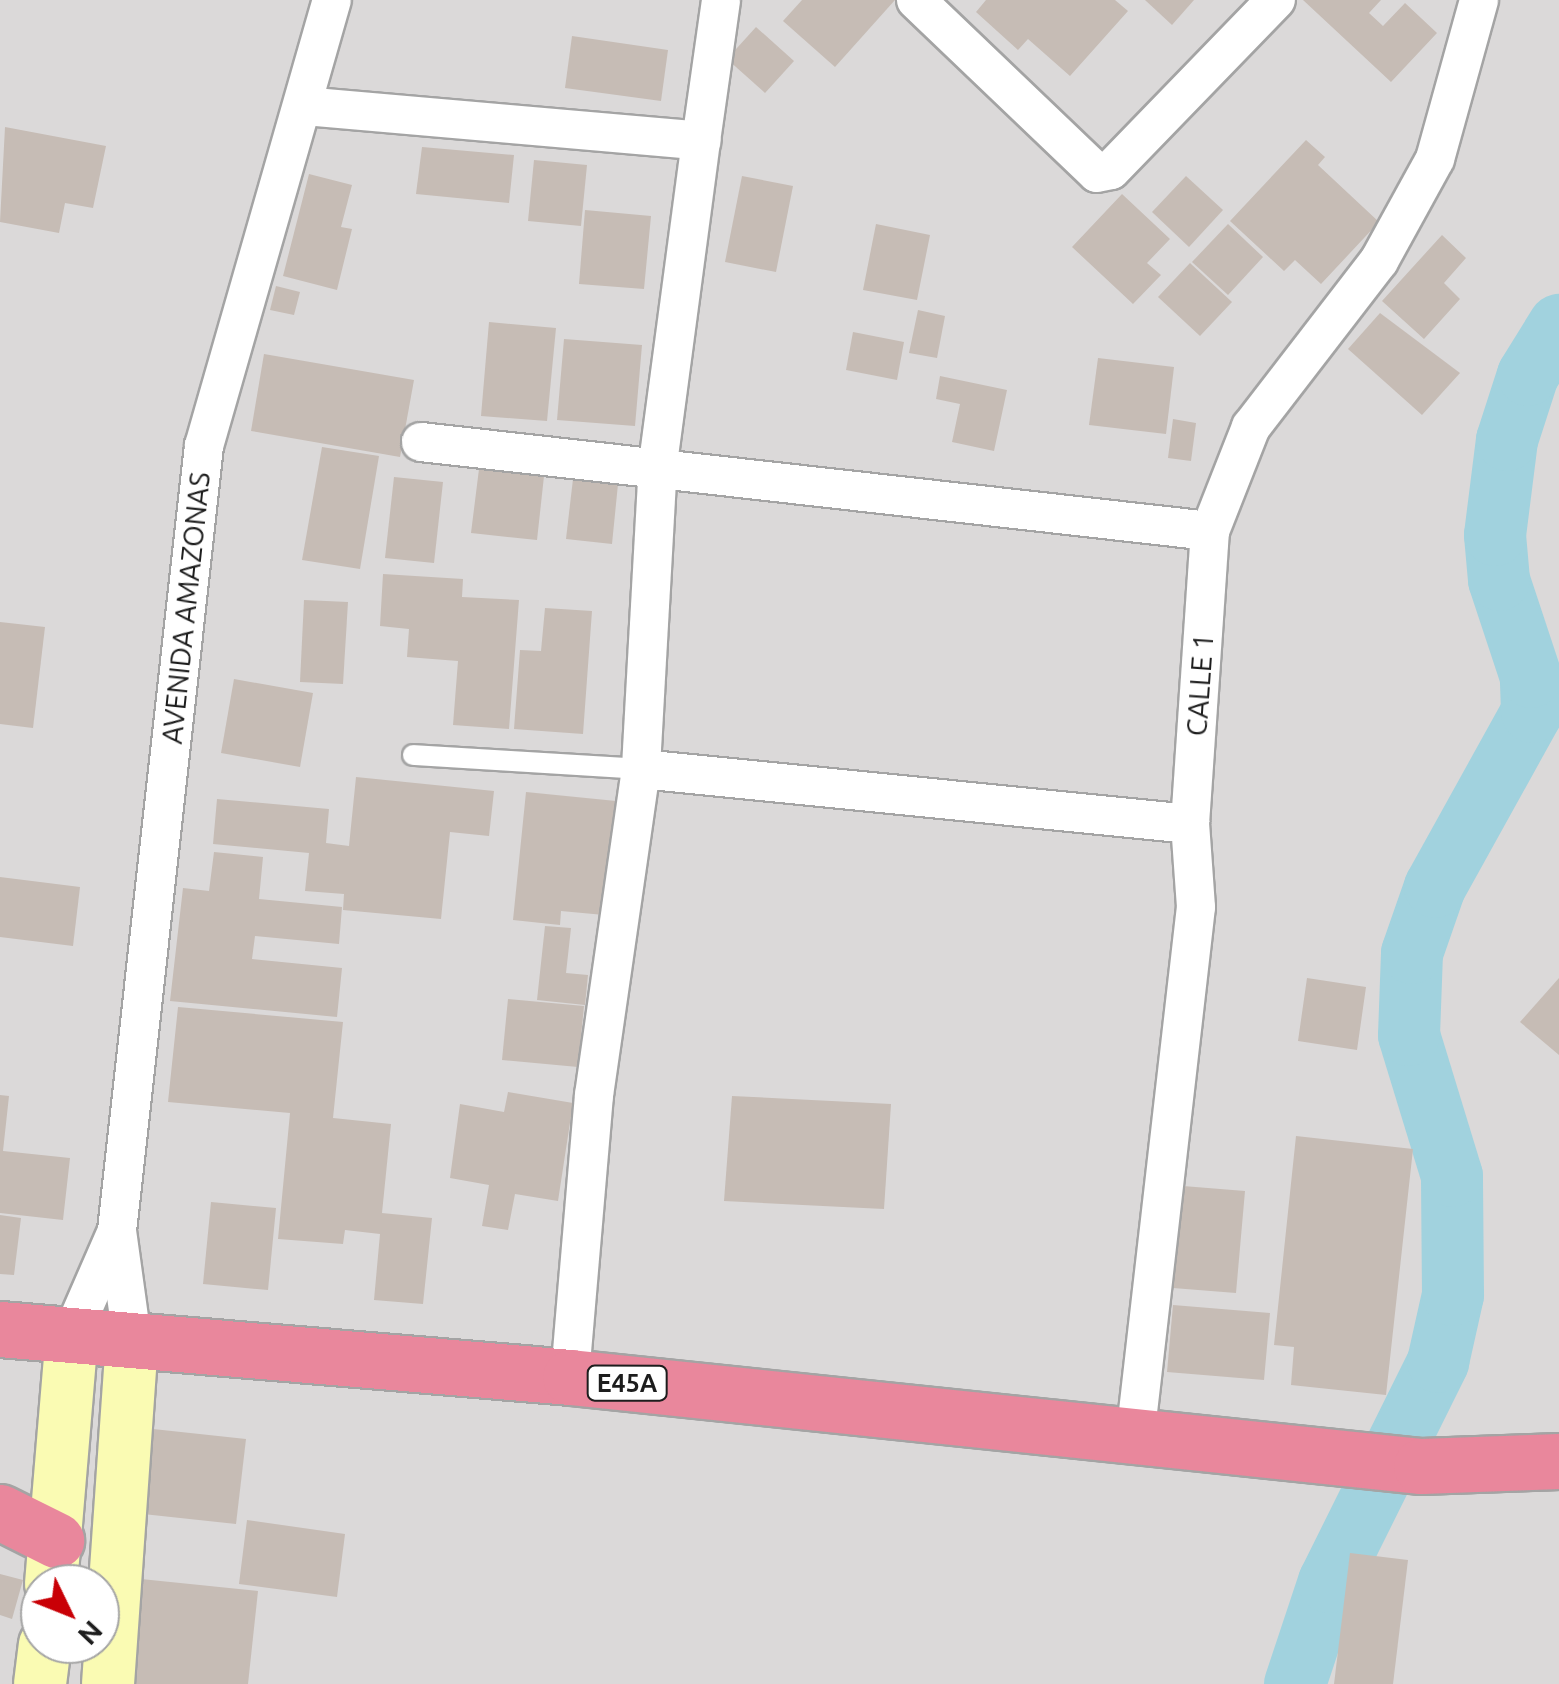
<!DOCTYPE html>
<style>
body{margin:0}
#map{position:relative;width:1559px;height:1684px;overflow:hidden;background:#eeeae2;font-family:Ubuntu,sans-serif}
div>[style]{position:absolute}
.residential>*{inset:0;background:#dbd9d9}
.river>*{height:62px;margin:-31px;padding:0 31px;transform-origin:31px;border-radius:31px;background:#a1d2de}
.building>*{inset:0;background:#c6bcb5}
.roads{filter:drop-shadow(2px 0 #a4a4a4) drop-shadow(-2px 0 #a4a4a4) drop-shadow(0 2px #a4a4a4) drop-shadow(0 -2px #a4a4a4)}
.lane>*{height:20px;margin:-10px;padding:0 10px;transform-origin:10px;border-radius:10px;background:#fff}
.street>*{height:38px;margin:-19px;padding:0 19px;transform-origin:19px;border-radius:19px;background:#fff}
.secondary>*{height:52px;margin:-26px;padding:0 26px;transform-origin:26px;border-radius:26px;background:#fafbb3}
.highway>*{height:55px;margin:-27.5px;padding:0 27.5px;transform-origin:27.5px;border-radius:27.5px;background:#e9879c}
span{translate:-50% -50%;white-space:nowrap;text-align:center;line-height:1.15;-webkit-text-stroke:10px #fff;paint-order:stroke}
.shield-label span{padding:2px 8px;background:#fff;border:2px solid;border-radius:8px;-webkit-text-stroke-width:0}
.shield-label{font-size:25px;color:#1d1d1d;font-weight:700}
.street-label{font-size:28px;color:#1d1d1d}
.north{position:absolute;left:20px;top:1564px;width:100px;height:100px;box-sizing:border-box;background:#fff;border:2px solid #a5a5a5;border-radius:50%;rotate:133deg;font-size:28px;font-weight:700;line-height:40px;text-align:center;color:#1d1d1d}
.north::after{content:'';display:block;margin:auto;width:35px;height:45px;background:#c90006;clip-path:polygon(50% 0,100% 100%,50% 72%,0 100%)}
</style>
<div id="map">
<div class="residential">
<i style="clip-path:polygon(evenodd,0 0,1559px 0,1559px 1684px,0 1684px,0 0,40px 1584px,100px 1584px,100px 1644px,40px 1644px,40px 1584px)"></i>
</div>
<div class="river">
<i style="left:1295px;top:1684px;width:108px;rotate:-71.6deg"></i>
<i style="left:1329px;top:1582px;width:246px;rotate:-63.6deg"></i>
<i style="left:1438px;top:1362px;width:69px;rotate:-77.4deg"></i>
<i style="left:1453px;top:1295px;width:119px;rotate:-90.5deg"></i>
<i style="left:1452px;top:1176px;width:147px;rotate:-107deg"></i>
<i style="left:1409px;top:1035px;width:82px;rotate:-87.9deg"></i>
<i style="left:1412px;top:953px;width:70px;rotate:-70.8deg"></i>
<i style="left:1435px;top:887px;width:200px;rotate:-61deg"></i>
<i style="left:1532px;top:712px;width:35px;rotate:-92deg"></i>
<i style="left:1531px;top:677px;width:102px;rotate:-108.3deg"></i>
<i style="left:1499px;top:580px;width:45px;rotate:-95.1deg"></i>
<i style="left:1495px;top:535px;width:96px;rotate:-82.8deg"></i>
<i style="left:1507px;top:440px;width:68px;rotate:-72.1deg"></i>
<i style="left:1528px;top:375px;width:59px;rotate:-58.2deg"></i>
</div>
<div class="building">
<i style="clip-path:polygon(802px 0,895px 0,835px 67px,783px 21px)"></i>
<i style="clip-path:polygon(986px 0,1115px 0,1128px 11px,1070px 76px,1028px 39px,1018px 50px,976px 12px)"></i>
<i style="clip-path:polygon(1145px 0,1194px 0,1172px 25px)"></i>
<i style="clip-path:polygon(1303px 0,1381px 0,1369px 13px,1383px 26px,1405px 3px,1437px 33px,1391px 82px)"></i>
<i style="clip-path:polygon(756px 27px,794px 61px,765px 93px,727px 59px)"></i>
<i style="clip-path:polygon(572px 36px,668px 50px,661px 101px,565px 88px)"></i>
<i style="clip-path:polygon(5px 127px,106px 146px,93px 208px,65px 203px,59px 233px,0 222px)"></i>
<i style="clip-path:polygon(1306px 140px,1325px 157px,1318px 165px,1379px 222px,1321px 284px,1295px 260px,1284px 271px,1230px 221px)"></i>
<i style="clip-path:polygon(422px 147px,514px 155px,509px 203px,416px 194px)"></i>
<i style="clip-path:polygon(534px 160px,587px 165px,581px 226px,528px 221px)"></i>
<i style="clip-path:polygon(309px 174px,352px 185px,341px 227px,352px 229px,337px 290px,283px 276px)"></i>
<i style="clip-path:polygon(742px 176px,793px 186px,776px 272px,725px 262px)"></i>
<i style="clip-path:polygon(1186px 176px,1223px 210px,1189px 247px,1152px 212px)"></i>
<i style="clip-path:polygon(1122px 194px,1170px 239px,1147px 263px,1161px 275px,1133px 304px,1072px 247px)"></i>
<i style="clip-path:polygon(585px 210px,651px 216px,644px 289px,579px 284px)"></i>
<i style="clip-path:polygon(876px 224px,930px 235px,917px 300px,863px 290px)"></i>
<i style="clip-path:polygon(1228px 224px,1263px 257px,1228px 295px,1192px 262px)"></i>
<i style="clip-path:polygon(1442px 235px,1466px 258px,1444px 283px,1460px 299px,1424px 339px,1382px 301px)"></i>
<i style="clip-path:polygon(1190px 263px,1232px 302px,1200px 336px,1158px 297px)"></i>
<i style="clip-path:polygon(276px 286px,300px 292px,294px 315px,270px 310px)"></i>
<i style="clip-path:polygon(918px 310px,945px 316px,937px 358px,909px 353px)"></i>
<i style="clip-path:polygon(1380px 313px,1460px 373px,1422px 415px,1348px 349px)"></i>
<i style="clip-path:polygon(489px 322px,556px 328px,547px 421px,481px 416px)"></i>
<i style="clip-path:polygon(853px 332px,904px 342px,897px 380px,846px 370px)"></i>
<i style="clip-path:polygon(564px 339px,642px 345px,635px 426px,557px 420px)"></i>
<i style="clip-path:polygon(264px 354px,414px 380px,400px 457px,251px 431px)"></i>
<i style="clip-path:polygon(1098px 358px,1174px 367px,1166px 434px,1089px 425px)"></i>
<i style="clip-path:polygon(940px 376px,1007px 390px,994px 451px,952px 442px,960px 404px,936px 399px)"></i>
<i style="clip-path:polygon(1173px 419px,1196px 423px,1191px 461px,1168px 458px)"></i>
<i style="clip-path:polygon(322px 447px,379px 456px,360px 569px,302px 560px)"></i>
<i style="clip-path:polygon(479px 469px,544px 476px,537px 540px,471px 533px)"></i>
<i style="clip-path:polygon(394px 477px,443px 482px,434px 563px,385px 558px)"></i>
<i style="clip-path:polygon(573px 479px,618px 484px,612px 544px,566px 539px)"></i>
<i style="clip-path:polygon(383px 574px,463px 579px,462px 597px,519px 600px,509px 729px,453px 725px,458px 661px,407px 657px,409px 629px,380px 626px)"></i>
<i style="clip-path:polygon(304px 600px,348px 602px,343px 684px,300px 682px)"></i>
<i style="clip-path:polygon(545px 608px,592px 611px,583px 734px,514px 729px,520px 650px,541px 651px)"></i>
<i style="clip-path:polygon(0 622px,45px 627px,33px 728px,0 724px)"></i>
<i style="clip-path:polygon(234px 679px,313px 693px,300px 767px,221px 753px)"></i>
<i style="clip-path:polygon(356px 777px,494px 791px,489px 836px,450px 832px,441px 919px,343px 910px,344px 894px,305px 891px,309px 853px,213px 844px,217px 799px,329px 809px,326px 843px,349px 846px)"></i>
<i style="clip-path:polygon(526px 792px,616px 801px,604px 915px,561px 911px,560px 925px,513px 920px)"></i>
<i style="clip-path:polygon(214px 852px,263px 857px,259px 899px,342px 907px,339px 944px,255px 936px,252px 959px,342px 968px,337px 1017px,170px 1001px,183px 888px,209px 891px)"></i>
<i style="clip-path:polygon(0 877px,80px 887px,73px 946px,0 937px)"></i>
<i style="clip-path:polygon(545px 926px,571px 928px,566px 973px,588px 975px,585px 1005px,537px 1000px)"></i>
<i style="clip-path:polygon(1307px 978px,1366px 987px,1357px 1050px,1298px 1041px)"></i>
<i style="clip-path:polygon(1559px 978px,1559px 1055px,1520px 1022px)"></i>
<i style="clip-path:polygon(508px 999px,584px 1006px,578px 1067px,502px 1060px)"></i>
<i style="clip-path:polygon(178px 1007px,343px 1022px,333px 1118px,391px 1124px,382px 1213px,432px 1218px,423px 1304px,374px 1300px,380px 1234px,345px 1230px,343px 1244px,278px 1239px,290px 1113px,168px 1102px)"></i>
<i style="clip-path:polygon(508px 1092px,573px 1103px,558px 1201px,515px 1194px,508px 1230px,482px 1226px,489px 1185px,450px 1178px,460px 1104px,504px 1112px)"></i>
<i style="clip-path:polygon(0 1095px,9px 1096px,3px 1151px,70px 1158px,63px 1220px,0 1213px)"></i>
<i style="clip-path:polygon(732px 1096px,891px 1104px,884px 1209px,724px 1201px)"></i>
<i style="clip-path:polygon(1296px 1136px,1413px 1149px,1386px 1395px,1291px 1385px,1294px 1347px,1274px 1345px)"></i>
<i style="clip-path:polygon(1183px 1186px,1245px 1191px,1236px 1293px,1173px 1288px)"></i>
<i style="clip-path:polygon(211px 1202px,276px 1208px,268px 1290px,203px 1284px)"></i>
<i style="clip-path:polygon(0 1215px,21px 1218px,14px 1275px,0 1274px)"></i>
<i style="clip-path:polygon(1173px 1305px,1270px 1313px,1264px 1380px,1167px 1372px)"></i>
<i style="clip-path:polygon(153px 1429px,246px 1439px,236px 1524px,143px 1514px)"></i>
<i style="clip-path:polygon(247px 1520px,345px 1534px,337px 1597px,239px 1584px)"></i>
<i style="clip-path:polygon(1350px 1553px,1408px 1560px,1393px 1684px,1334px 1684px)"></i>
<i style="clip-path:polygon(0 1574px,23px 1580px,12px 1619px,0 1615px)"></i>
<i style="clip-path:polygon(141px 1579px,258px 1591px,248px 1684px,129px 1684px)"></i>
</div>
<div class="roads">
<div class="lane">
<i style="left:413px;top:755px;width:228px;rotate:3.5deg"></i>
</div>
<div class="street">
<i style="left:916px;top:0;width:250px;rotate:43.7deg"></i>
<i style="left:1097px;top:173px;width:14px;rotate:-12deg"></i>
<i style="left:1111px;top:170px;width:237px;rotate:-45.9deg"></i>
<i style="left:304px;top:106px;width:399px;rotate:5deg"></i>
<i style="left:701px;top:141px;width:325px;rotate:97.6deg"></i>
<i style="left:658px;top:463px;width:306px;rotate:93.2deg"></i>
<i style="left:641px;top:769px;width:329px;rotate:98.2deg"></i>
<i style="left:594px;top:1095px;width:283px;rotate:94.9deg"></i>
<i style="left:701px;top:141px;width:142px;rotate:-81.9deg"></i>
<i style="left:421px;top:442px;width:794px;rotate:6.44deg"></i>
<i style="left:641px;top:769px;width:552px;rotate:5.72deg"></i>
<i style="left:72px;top:1334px;width:112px;rotate:-66.4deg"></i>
<i style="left:132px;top:1339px;width:109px;rotate:-97.9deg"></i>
<i style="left:117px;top:1231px;width:790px;rotate:-83.68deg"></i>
<i style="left:204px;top:446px;width:464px;rotate:-74deg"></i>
<i style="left:1135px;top:1438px;width:534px;rotate:-83.45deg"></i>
<i style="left:1196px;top:907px;width:83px;rotate:-94.1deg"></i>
<i style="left:1190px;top:824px;width:294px;rotate:-86.1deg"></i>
<i style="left:1210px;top:531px;width:112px;rotate:-68.5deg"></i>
<i style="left:1251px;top:427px;width:210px;rotate:-52.4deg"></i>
<i style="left:1379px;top:261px;width:116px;rotate:-61.2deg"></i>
<i style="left:1435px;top:159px;width:165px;rotate:-74.5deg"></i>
</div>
<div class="secondary">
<i style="left:51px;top:1584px;width:251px;rotate:-85.2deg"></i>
<i style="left:40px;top:1684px;width:40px;rotate:-82.9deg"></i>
<i style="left:108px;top:1684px;width:346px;rotate:-86deg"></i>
</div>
<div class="highway">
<i style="left:0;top:1329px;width:572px;rotate:4.81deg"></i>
<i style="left:570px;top:1377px;width:856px;rotate:5.97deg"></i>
<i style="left:1421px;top:1466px;width:138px;rotate:-2.1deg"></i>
<i style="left:0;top:1512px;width:63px;rotate:26.6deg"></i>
</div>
</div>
<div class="shield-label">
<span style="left:627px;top:1383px">E45A</span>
</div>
<div class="street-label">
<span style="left:186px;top:608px;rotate:-84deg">AVENIDA AMAZONAS</span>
<span style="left:1200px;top:685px;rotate:-86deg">CALLE 1</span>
</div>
<div class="north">N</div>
</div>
